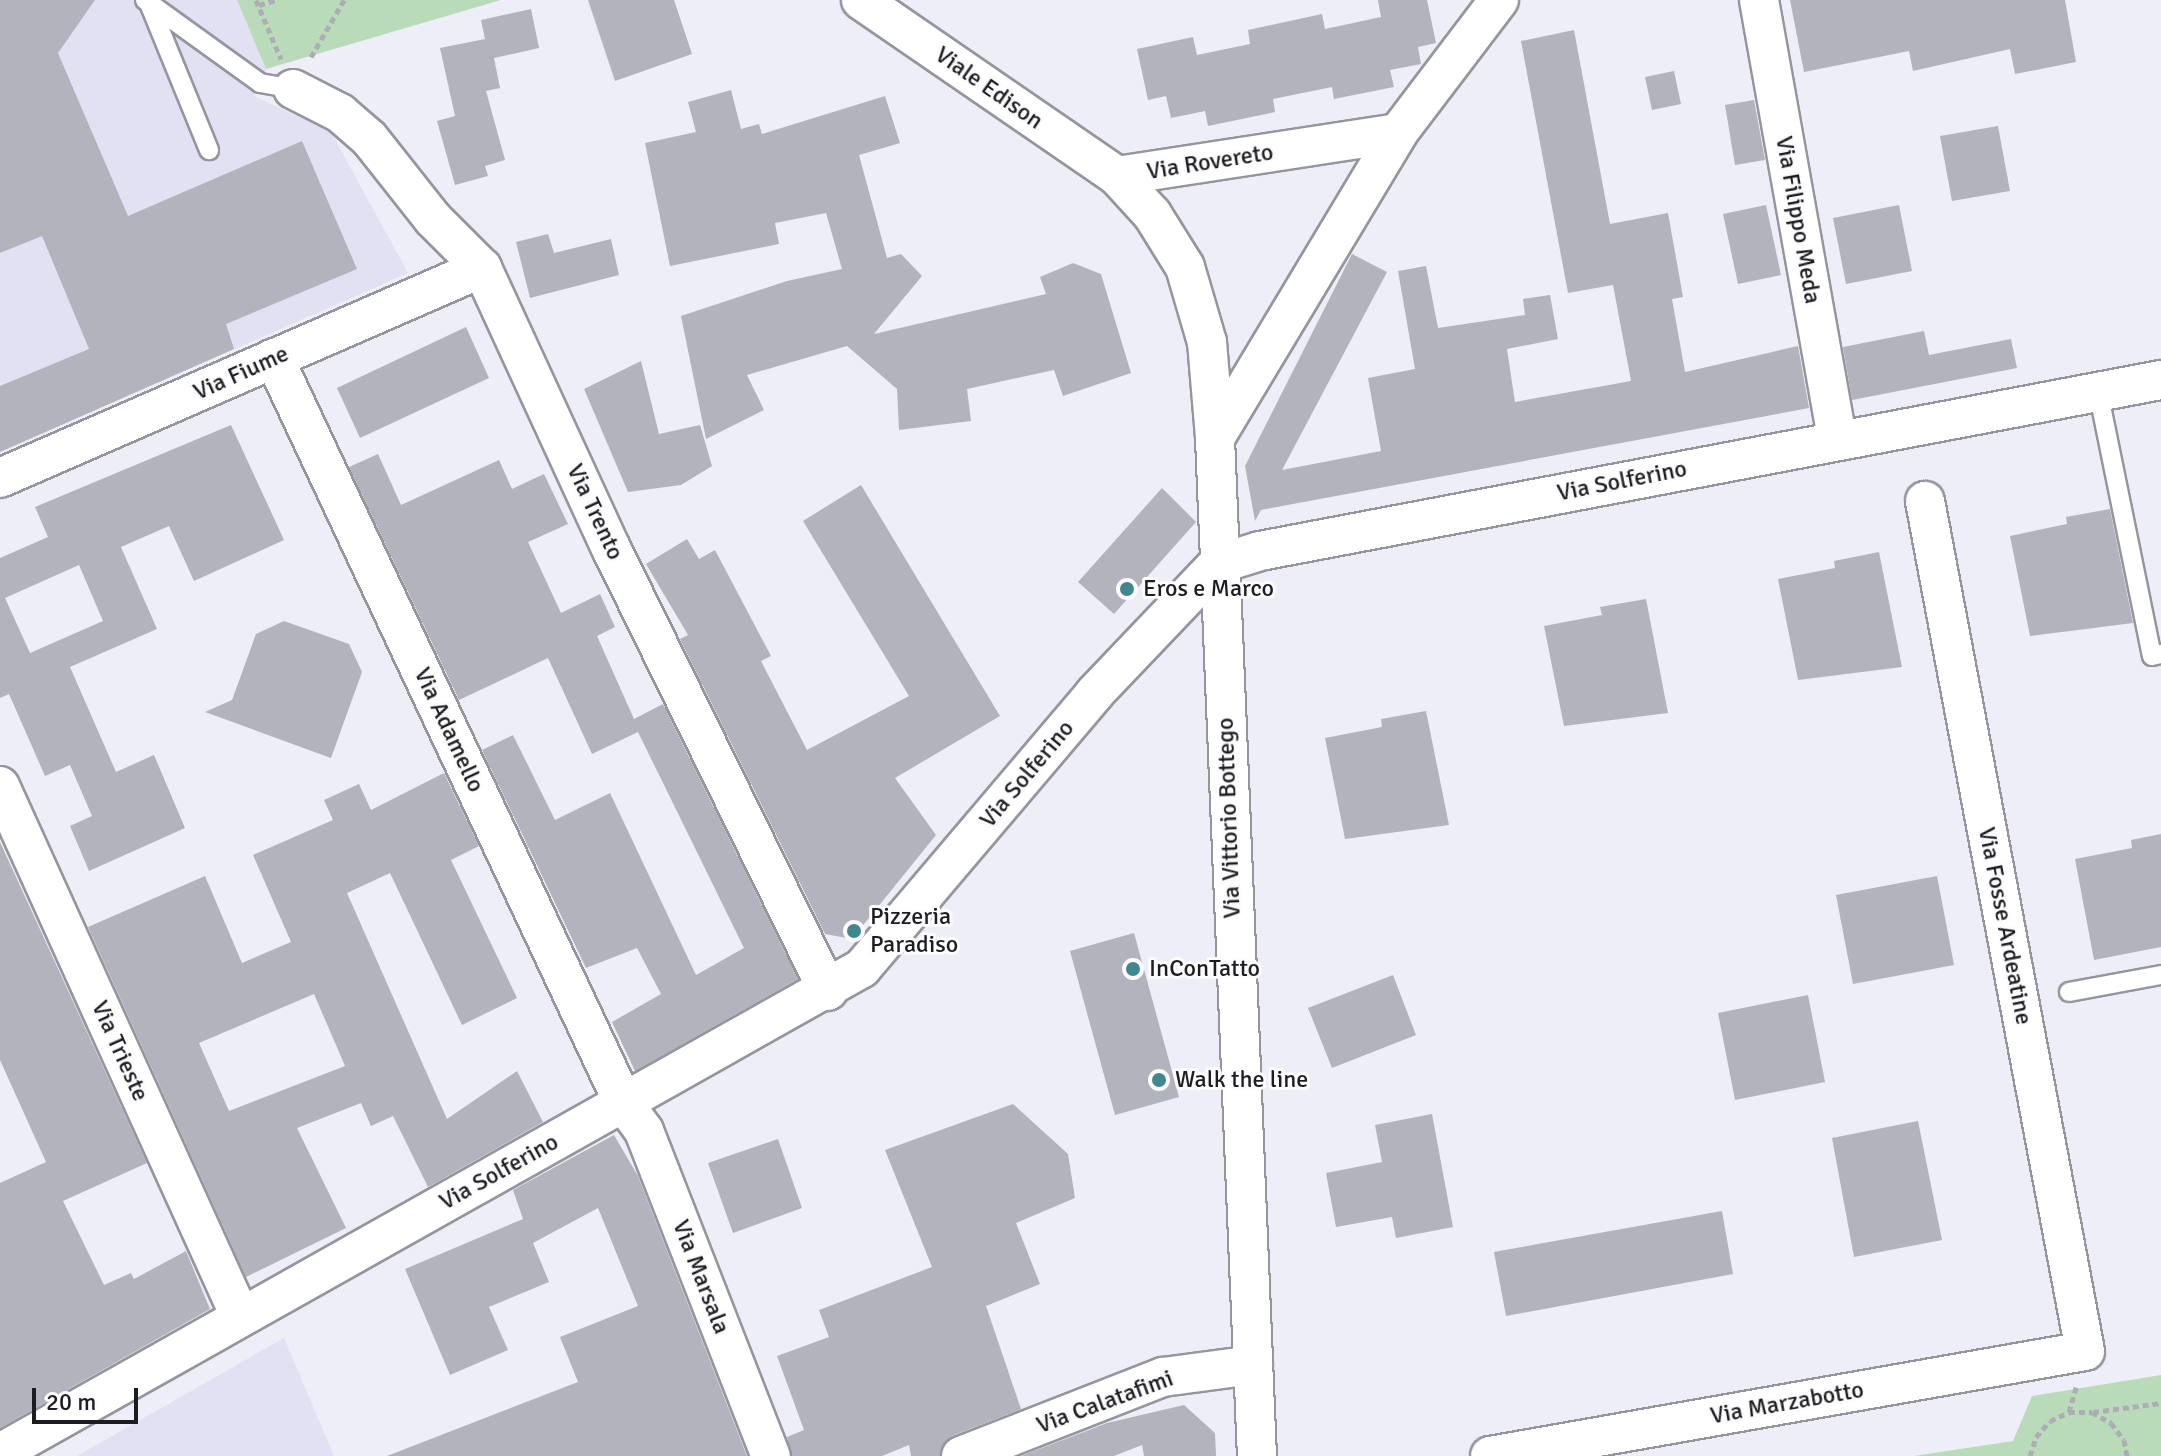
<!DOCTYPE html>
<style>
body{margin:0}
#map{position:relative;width:2161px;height:1456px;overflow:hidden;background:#eeeef9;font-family:Signika,sans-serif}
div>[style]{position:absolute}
.built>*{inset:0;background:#e2e1f3}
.green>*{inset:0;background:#badbba}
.building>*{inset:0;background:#b3b3bd}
.path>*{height:5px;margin-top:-2.5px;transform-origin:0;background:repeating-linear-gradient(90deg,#adadb6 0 6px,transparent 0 10px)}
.roads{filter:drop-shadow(2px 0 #95959e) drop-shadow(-2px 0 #95959e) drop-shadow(0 2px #95959e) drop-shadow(0 -2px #95959e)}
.service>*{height:18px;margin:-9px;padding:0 9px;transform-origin:9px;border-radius:9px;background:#fff}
.minor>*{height:38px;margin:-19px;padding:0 19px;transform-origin:19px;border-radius:19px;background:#fff}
.dots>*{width:22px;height:22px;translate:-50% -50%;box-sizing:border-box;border:4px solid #fcfcfe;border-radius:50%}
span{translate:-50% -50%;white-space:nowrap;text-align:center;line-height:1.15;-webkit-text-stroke:6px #fcfcfe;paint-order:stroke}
.street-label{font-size:24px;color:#1d1d21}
.poi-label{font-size:24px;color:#1d1d21}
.left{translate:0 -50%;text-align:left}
.scale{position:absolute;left:32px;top:1388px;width:106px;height:36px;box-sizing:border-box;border:4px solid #1d1d21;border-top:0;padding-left:10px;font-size:24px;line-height:28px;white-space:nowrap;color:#1d1d21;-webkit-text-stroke:6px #fcfcfe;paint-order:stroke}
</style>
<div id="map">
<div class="built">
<i style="clip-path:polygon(0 0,237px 0,266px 69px,254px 96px,331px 132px,408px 273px,0 452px)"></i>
<i style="clip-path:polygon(284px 1338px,334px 1456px,77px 1456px)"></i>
</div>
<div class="green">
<i style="clip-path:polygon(237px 0,501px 0,266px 69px)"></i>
<i style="clip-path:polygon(2161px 1375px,2161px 1456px,1914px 1456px,2013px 1441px,2032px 1396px)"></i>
</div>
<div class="building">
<i style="clip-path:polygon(0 0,95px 0,58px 53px,128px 216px,302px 141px,357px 269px,226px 324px,234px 349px,0 452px,0 386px,89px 349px,42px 236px,0 253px)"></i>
<i style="clip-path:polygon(588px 0,674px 0,692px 54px,615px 81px)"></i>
<i style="clip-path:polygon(1378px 0,1427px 0,1436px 43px,1418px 47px,1421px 64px,1390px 70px,1394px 87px,1334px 99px,1332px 87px,1273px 99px,1275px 112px,1208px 126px,1205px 111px,1171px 118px,1166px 96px,1148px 100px,1137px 49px,1193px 37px,1197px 55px,1250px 44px,1248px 30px,1322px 14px,1325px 29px,1381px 17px)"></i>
<i style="clip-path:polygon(1790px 0,2065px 0,2076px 62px,2015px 74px,2010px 49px,1913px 71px,1909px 51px,1804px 72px)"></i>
<i style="clip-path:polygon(531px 9px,539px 48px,494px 58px,500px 88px,486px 91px,505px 160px,485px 166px,488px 176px,455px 185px,437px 121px,455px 116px,440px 48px,485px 39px,481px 20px)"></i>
<i style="clip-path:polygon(1574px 30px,1610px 224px,1668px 213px,1683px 297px,1672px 299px,1685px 372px,1798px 346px,1809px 408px,1261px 510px,1255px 521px,1245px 466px,1352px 254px,1387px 272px,1282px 470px,1381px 451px,1368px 378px,1415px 369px,1398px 271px,1426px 266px,1438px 328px,1525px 315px,1523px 299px,1550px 295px,1558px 339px,1507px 349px,1515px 402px,1631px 381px,1613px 285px,1568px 293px,1521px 41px)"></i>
<i style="clip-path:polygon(1674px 71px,1681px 104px,1652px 110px,1645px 77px)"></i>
<i style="clip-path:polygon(731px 90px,741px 129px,759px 124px,762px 134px,885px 96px,900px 143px,859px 155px,887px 258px,901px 254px,922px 276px,874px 334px,1046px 294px,1040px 277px,1073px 263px,1101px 274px,1131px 373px,1063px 396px,1054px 370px,967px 389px,971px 421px,899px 430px,897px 389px,847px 346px,747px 375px,764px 410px,706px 439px,681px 316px,787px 281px,842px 269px,826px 213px,775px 223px,779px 244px,670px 266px,645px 143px,696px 132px,688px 102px)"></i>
<i style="clip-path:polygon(1754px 100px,1765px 160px,1735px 165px,1725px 105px)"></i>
<i style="clip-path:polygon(1998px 126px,2010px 191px,1952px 201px,1940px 136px)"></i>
<i style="clip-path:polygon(1766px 205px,1781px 275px,1738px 284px,1723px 214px)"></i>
<i style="clip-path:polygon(1899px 205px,1912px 271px,1846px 284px,1833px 218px)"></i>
<i style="clip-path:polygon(548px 234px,554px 253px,611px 239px,619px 275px,530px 298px,516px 242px)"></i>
<i style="clip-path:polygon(466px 327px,489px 378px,360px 438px,337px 388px)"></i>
<i style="clip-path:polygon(1924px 331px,1929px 355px,2011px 339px,2017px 368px,1852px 400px,1843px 347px)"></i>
<i style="clip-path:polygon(641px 361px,659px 434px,700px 425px,712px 466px,681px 485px,628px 492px,584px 389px)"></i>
<i style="clip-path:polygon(evenodd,231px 425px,284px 540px,194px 581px,169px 526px,121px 547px,157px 629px,70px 667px,116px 772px,154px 755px,185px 828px,89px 871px,70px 826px,92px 816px,70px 765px,45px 776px,9px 694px,0 698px,0 558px,48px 537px,35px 507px,231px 425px,79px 565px,103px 621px,30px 653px,5px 598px,79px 565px)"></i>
<i style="clip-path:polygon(378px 454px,401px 505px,499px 460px,512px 489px,544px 474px,568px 524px,528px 542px,561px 613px,600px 594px,615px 627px,597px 636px,634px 719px,663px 704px,798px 979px,635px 1071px,612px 1022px,661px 994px,637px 948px,586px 968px,482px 750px,513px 735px,555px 820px,610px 793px,696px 975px,744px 948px,638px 732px,592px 754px,548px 658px,459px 700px,349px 467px)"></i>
<i style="clip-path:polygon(861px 485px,1000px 716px,895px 778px,936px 835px,852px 939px,825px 934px,680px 639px,688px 635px,646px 564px,687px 539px,699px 559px,715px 550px,771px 656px,761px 661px,807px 750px,909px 696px,803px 521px)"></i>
<i style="clip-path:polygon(1162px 488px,1196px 522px,1114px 614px,1078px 582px)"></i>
<i style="clip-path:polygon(2110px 509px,2133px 623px,2030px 636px,2010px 536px,2067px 524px,2066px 517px)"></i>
<i style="clip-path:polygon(1879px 552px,1902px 667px,1798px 680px,1778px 579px,1835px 568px,1834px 561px)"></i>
<i style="clip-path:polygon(1646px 599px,1668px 713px,1564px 726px,1544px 626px,1602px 615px,1600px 607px)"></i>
<i style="clip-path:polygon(284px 621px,349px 644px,362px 672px,331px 758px,205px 712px,232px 700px,256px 634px)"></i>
<i style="clip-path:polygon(1426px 711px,1449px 825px,1345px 839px,1325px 738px,1382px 727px,1381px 719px)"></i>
<i style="clip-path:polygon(evenodd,444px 773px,479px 846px,451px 860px,517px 998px,462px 1025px,390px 873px,347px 893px,447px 1119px,517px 1071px,543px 1122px,428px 1187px,393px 1116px,371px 1126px,361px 1103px,297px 1128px,346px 1228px,246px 1277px,88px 927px,205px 876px,242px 963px,291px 942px,253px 855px,333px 820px,324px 800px,359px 784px,371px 810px,444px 773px,314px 994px,345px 1066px,229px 1111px,199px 1043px,314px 994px)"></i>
<i style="clip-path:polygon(2161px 834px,2161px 947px,2094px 960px,2075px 859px,2132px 848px,2131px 840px)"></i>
<i style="clip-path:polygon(0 842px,147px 1163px,63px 1201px,104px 1285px,131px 1273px,134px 1279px,186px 1251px,210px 1309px,0 1428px,0 1183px,46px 1162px,0 1060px)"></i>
<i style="clip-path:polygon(1937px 876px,1954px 965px,1853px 984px,1836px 895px)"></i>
<i style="clip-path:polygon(1134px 933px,1179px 1097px,1115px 1115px,1070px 951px)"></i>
<i style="clip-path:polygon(1393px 975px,1416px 1035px,1332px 1068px,1308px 1008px)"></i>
<i style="clip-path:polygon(1808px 995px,1825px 1082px,1735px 1100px,1718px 1013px)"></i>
<i style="clip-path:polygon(1013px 1104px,1068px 1154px,1075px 1198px,1016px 1223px,1040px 1284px,986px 1306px,1021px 1409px,952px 1436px,940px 1456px,911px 1456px,909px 1445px,882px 1456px,792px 1456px,787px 1437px,804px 1430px,777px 1356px,829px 1337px,819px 1310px,932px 1267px,885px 1150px)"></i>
<i style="clip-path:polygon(1432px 1114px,1453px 1227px,1396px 1238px,1392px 1217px,1336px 1227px,1326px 1173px,1382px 1162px,1375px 1125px)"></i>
<i style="clip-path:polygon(1918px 1121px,1942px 1240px,1854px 1257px,1832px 1138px)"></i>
<i style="clip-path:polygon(614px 1135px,638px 1176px,747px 1456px,387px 1456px,578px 1382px,560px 1337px,638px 1306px,598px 1208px,533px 1243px,549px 1282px,489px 1307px,508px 1350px,450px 1375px,405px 1269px,523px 1219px,513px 1190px)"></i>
<i style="clip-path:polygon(778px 1139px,802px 1208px,733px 1233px,708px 1163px)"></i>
<i style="clip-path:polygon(1722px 1211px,1733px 1274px,1506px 1316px,1494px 1252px)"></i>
<i style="clip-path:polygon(1184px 1405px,1215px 1433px,1216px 1456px,1144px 1456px,1142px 1445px,1114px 1456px,1021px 1456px,1107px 1423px)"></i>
</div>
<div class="path">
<i style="left:256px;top:0;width:64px;rotate:67deg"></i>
<i style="left:259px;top:5px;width:17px;rotate:-17deg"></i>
<i style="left:311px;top:57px;width:66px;rotate:-59.9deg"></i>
<i style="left:2069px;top:1412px;width:26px;rotate:-74deg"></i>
<i style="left:2093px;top:1412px;width:69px;rotate:-7.5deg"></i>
<i style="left:2030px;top:1456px;width:20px;rotate:-72deg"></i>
<i style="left:2036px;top:1437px;width:21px;rotate:-49deg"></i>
<i style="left:2050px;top:1421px;width:21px;rotate:-25deg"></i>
<i style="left:2069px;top:1412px;width:23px"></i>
<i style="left:2092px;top:1412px;width:22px;rotate:30deg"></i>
<i style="left:2111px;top:1423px;width:21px;rotate:53deg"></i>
<i style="left:2124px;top:1440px;width:16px;rotate:79deg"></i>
</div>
<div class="roads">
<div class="service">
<i style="left:145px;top:0;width:142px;rotate:35.8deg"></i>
<i style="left:260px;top:83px;width:34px;rotate:10deg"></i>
<i style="left:149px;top:3px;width:159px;rotate:67.8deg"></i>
<i style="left:2098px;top:391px;width:270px;rotate:78.5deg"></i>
<i style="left:2152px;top:656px;width:9px;rotate:-13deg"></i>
<i style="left:2069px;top:992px;width:94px;rotate:-10.5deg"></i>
</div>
<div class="minor">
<i style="left:861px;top:0;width:311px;rotate:34.5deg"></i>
<i style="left:1117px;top:176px;width:52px;rotate:47.4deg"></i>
<i style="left:1152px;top:214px;width:62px;rotate:58.1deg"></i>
<i style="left:1185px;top:267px;width:78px;rotate:73.7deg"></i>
<i style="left:1207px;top:342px;width:96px;rotate:85.2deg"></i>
<i style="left:1215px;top:438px;width:1019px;rotate:87.64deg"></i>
<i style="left:1759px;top:0;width:447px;rotate:79.9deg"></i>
<i style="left:293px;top:89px;width:53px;rotate:27.1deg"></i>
<i style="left:340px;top:113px;width:38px;rotate:41deg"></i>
<i style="left:369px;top:138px;width:103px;rotate:51.7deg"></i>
<i style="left:433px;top:219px;width:69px;rotate:45deg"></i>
<i style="left:482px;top:268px;width:311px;rotate:65.3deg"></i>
<i style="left:612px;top:550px;width:491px;rotate:63.9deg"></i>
<i style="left:1117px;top:176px;width:284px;rotate:-8.7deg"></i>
<i style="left:274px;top:358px;width:822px;rotate:64.87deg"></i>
<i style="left:623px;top:1102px;width:36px;rotate:54deg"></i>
<i style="left:644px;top:1131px;width:349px;rotate:68.7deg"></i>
<i style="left:1215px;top:438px;width:356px;rotate:-59deg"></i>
<i style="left:1398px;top:133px;width:167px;rotate:-52.8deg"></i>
<i style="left:0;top:478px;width:526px;rotate:-23.54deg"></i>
<i style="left:0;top:786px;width:582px;rotate:65.64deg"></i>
<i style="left:0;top:1453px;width:989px;rotate:-29.36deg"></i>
<i style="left:862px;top:968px;width:359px;rotate:-49.7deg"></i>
<i style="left:1094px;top:694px;width:180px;rotate:-46.4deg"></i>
<i style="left:1218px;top:564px;width:44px;rotate:-17.2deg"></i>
<i style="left:1260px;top:551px;width:917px;rotate:-10.75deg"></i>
<i style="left:961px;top:1456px;width:217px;rotate:-21.4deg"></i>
<i style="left:1163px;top:1377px;width:91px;rotate:-7.6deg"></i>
<i style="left:1490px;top:1456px;width:604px;rotate:-10.01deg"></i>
<i style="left:2085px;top:1351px;width:865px;rotate:-100.66deg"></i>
</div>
</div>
<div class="dots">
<i style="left:1127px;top:589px;background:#40878f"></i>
<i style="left:854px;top:931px;background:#40878f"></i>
<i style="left:1133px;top:969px;background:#40878f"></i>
<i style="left:1159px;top:1080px;background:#40878f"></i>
</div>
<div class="street-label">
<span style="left:989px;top:88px;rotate:35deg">Viale Edison</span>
<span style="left:1210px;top:162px;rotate:-9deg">Via Rovereto</span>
<span style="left:1798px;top:220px;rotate:80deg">Via Filippo Meda</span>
<span style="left:241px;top:373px;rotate:-24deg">Via Fiume</span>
<span style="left:1622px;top:481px;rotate:-11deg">Via Solferino</span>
<span style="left:595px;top:512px;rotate:65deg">Via Trento</span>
<span style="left:449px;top:730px;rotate:65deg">Via Adamello</span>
<span style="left:1027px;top:774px;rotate:-50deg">Via Solferino</span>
<span style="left:1229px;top:818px;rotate:-92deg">Via Vittorio Bottego</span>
<span style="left:2005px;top:926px;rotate:79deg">Via Fosse Ardeatine</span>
<span style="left:120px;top:1051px;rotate:66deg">Via Trieste</span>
<span style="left:499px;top:1172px;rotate:-29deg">Via Solferino</span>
<span style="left:701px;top:1277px;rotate:69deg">Via Marsala</span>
<span style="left:1105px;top:1402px;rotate:-20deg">Via Calatafimi</span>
<span style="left:1787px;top:1403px;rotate:-10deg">Via Marzabotto</span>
</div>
<div class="poi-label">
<span class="left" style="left:1143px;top:589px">Eros e Marco</span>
<span class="left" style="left:870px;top:931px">Pizzeria<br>Paradiso</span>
<span class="left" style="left:1149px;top:969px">InConTatto</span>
<span class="left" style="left:1175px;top:1080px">Walk the line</span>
</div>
<div class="scale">20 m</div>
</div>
